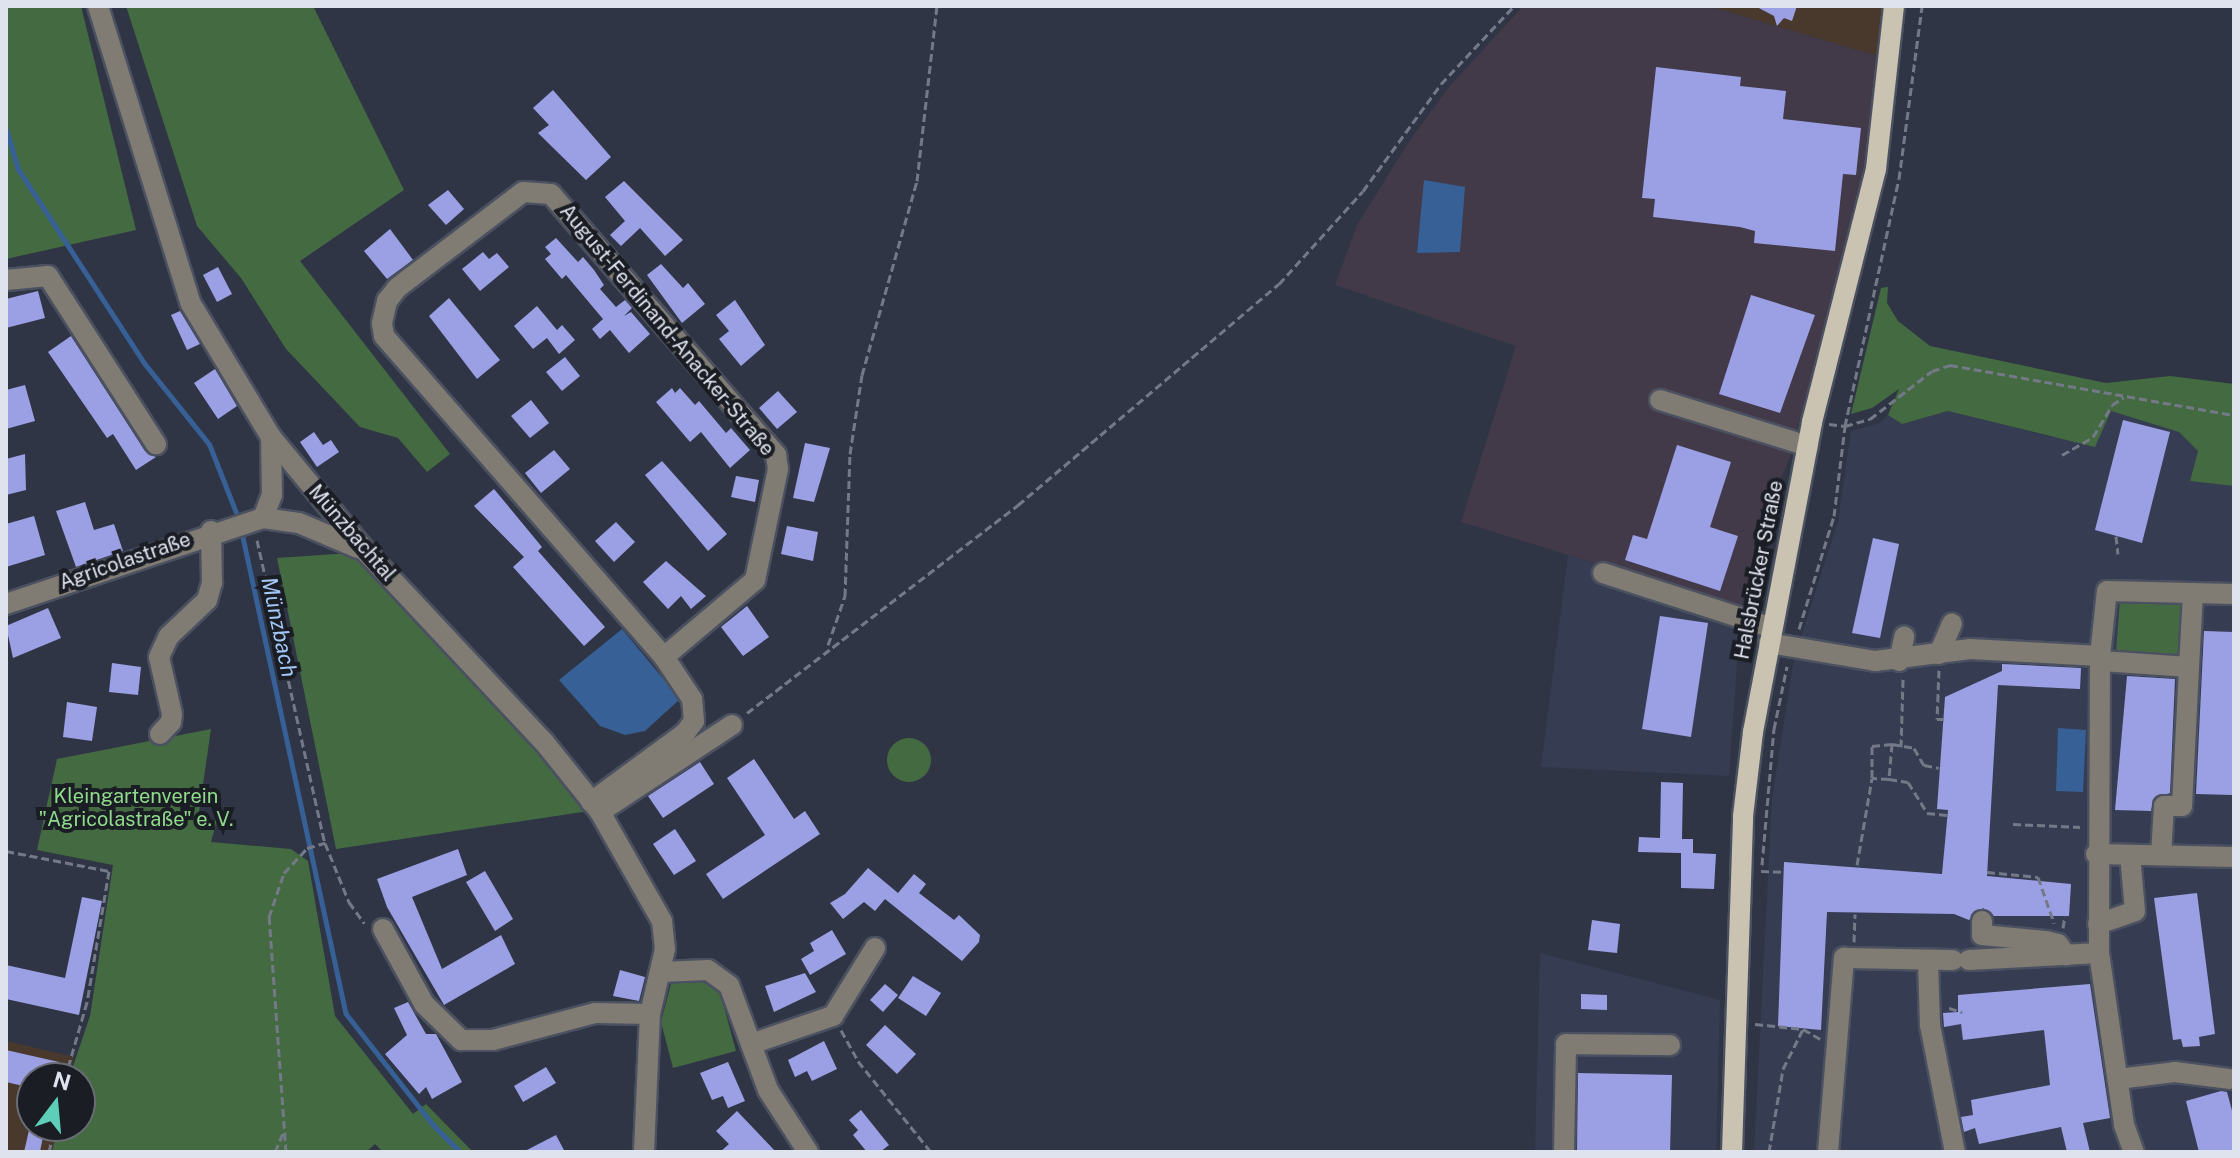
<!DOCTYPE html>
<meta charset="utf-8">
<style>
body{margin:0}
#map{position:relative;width:2240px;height:1158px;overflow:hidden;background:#2f3545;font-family:"Public Sans",sans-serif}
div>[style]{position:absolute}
.built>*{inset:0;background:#363d53}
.industrial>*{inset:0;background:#423949}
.education>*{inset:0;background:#49392d}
.green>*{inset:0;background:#436a41}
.round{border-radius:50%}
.water>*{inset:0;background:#366096}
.stream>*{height:5px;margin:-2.5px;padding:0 2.5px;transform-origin:2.5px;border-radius:2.5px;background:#366096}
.building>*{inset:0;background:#9ba0e5}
.path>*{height:3px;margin-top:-1.5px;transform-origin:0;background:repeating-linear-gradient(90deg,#747987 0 8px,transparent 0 12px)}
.roads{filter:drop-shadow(2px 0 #4b5160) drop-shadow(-2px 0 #4b5160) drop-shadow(0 2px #4b5160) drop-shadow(0 -2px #4b5160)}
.minor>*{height:20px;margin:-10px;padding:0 10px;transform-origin:10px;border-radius:10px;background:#807c74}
.major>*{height:20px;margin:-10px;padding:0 10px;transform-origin:10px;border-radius:10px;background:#cac3b2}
span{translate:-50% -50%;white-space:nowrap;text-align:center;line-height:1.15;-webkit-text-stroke:8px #1a1d24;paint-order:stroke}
.street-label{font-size:20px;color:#dfe3ed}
.park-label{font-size:20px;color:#90da8c}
.water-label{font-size:22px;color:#a3c8f7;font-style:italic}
.frame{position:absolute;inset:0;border:8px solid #dfe3ed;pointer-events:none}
.north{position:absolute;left:16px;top:1062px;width:80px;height:80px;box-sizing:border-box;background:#1a1d24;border:2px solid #696c74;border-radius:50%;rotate:16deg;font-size:22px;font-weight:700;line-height:32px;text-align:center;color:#dfe3ed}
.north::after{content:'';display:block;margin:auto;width:28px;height:36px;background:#5eceb8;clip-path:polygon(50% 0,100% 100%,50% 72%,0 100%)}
</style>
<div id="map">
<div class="built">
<i style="clip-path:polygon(1948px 411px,2052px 437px,2111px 411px,2179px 432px,2198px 451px,2190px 481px,2234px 486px,2234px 1152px,1754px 1152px,1772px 799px,1794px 659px,1838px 521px,1851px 431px,1880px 423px,1888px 415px,1902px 424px)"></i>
<i style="clip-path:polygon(1568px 555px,1741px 608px,1729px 776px,1541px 767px)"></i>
<i style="clip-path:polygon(1540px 953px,1720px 1000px,1716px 1152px,1535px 1152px)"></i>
</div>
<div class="industrial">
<i style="clip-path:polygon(1523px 6px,1709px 6px,1878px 56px,1867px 156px,1790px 457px,1759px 533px,1741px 608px,1461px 522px,1516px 346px,1335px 285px,1357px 225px,1408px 143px,1449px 87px)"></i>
</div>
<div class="education">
<i style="clip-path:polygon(1709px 6px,1882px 6px,1878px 56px)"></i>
<i style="clip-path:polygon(6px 1041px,74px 1057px,69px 1078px,32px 1078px,32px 1126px,58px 1126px,52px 1152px,6px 1152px)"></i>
</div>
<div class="green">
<i style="clip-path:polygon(6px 6px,81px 6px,136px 230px,6px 259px)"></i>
<i style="clip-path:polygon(126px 6px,313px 6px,404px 190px,300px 261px,450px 454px,427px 472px,398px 438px,360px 427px,286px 349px,241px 278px,197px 226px)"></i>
<i style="clip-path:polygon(1888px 287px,1887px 303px,1898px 321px,1930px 346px,2106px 383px,2170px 376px,2234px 384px,2234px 486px,2190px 481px,2198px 451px,2179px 432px,2111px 411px,2095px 447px,1948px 411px,1902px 424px,1888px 415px,1899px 389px,1872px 408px,1851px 414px,1881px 288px)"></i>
<i style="clip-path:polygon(351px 553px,548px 759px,589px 811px,336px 849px,277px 558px)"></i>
<i style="clip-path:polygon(2120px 600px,2186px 602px,2184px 657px,2116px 652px)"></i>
<i style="clip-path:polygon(211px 729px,198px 819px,217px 820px,211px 842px,291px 849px,308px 861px,335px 1016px,413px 1114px,426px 1104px,473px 1152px,383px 1152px,375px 1144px,366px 1152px,52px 1152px,58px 1126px,80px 1126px,80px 1078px,69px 1078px,90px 1016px,113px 865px,37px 850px,57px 759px)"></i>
<i class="round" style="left:887px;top:738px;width:44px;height:44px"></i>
<i style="clip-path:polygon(693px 975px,720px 992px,736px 1051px,673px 1068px,661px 1022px,672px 980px)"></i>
</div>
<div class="water">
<i style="clip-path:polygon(1424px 180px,1465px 187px,1460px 252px,1417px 253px)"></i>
<i style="clip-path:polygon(622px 629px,680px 699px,645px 731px,625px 735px,600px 726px,559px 680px)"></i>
<i style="clip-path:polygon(2058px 728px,2086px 730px,2083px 792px,2056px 791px)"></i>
</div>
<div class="stream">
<i style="left:6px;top:129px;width:42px;rotate:73.3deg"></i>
<i style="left:18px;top:169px;width:231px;rotate:57deg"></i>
<i style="left:144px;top:363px;width:104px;rotate:51.3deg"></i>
<i style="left:209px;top:444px;width:82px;rotate:68.5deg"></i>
<i style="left:241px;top:530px;width:495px;rotate:77.8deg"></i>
<i style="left:346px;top:1014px;width:141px;rotate:51.9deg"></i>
<i style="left:433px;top:1125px;width:38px;rotate:45deg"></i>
</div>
<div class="building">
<i style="clip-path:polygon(1755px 6px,1797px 6px,1792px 21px,1784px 18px,1777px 26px,1774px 16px)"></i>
<i style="clip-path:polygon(1656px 67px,1741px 77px,1740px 86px,1786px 91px,1783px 119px,1861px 128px,1856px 175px,1843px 174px,1835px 251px,1754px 243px,1755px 231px,1740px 227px,1653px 217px,1655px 199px,1642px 198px)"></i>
<i style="clip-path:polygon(553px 90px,611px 157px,586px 180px,538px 133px,549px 125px,533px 108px)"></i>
<i style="clip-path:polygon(624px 181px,683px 240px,665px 256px,640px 228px,621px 246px,610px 235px,625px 221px,605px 197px)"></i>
<i style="clip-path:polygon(448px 190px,464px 209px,446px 225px,428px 205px)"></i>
<i style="clip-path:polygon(390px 229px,413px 260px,387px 279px,364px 251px)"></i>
<i style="clip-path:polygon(556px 238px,578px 262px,583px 257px,594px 270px,604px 285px,600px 289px,616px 307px,625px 300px,632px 308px,624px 316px,631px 312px,650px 334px,629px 353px,610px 330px,600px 339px,592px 329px,603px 319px,566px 275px,562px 279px,545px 259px,551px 254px,545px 247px)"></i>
<i style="clip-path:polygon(483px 252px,489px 259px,497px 253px,509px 267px,480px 291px,462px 269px)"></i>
<i style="clip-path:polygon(661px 264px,683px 288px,688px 283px,705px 304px,682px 323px,647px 275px)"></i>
<i style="clip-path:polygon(218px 267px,232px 294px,217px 302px,203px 275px)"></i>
<i style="clip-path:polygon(38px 291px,45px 318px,6px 328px,6px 299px)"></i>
<i style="clip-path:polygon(1751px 295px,1815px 315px,1780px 413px,1719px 394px)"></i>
<i style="clip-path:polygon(449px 298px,500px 360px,477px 379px,429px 316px)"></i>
<i style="clip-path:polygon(735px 300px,765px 345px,741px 366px,719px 339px,729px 331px,716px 315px)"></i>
<i style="clip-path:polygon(537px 306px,557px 330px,562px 325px,575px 340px,559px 354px,547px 338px,533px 349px,514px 326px)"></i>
<i style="clip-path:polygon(180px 311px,200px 344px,187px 350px,171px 315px)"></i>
<i style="clip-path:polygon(71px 336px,145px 451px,156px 457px,136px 470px,113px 434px,107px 438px,48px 352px)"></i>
<i style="clip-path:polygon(565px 357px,580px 376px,562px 391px,546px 372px)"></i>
<i style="clip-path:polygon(215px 369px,237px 406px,218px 419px,194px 383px)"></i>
<i style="clip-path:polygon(25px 385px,35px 421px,6px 429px,6px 390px)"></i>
<i style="clip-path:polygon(672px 388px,675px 393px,680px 388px,695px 405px,699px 401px,726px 433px,731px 428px,750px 450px,730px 468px,701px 432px,690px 442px,656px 402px)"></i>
<i style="clip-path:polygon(778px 391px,797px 412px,777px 429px,759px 408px)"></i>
<i style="clip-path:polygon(531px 400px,549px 423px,530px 438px,511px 416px)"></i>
<i style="clip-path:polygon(2123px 420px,2170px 432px,2142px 543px,2095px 530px)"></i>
<i style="clip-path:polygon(314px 432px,323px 445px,331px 440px,339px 452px,317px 467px,300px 442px)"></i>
<i style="clip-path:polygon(805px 443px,830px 448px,814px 502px,793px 498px)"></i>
<i style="clip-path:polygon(1677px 445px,1731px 462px,1710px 527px,1738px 536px,1720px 591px,1625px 560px,1633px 535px,1647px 539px)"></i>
<i style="clip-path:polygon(554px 450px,570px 469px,541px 493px,525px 473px)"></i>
<i style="clip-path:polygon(25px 454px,26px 490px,6px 495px,6px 459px)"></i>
<i style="clip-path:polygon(662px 461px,727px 534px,708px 551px,645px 475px)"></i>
<i style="clip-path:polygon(736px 476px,759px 480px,755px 502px,731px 497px)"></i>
<i style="clip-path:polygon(494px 489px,542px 547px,538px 551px,605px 627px,584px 646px,513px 567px,524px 557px,474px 506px)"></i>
<i style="clip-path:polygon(85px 502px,94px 530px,114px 524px,123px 551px,76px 567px,56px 511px)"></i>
<i style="clip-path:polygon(34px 516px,45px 555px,6px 567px,6px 524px)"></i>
<i style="clip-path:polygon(616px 522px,635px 542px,614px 562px,595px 541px)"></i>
<i style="clip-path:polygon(787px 526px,818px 532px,813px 561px,781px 554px)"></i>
<i style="clip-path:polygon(1873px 538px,1899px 544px,1880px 638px,1852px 633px)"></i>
<i style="clip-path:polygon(666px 561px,706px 596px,691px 609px,681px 596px,668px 609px,643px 582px)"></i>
<i style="clip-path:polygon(747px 606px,769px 637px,743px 656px,721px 627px)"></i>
<i style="clip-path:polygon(48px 608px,61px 638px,13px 658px,6px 626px)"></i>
<i style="clip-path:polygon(1660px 616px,1708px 623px,1691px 737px,1642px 729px)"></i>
<i style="clip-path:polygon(2204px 631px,2234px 632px,2232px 795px,2196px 794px)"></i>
<i style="clip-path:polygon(112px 663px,141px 667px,138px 695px,109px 692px)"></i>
<i style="clip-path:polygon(2002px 664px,2081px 668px,2080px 689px,1998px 685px,1987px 876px,2071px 884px,2069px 916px,1994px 916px,1983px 908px,1969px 920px,1954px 914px,1827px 912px,1821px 1030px,1778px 1026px,1784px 862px,1942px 874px,1948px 810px,1937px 809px,1945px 697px,2002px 671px)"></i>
<i style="clip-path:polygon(2127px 676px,2175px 679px,2170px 793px,2154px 798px,2151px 811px,2115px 810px)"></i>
<i style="clip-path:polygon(67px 702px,97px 707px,92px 741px,63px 737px)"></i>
<i style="clip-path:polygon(754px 759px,794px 819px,805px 811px,820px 834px,723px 899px,706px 874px,765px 835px,727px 778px)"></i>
<i style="clip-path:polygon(700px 762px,714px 784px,663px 818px,648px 796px)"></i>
<i style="clip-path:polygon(1661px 782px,1683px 783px,1682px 839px,1693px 839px,1693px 853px,1716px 854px,1714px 889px,1681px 888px,1681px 853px,1638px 852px,1639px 837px,1660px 838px)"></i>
<i style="clip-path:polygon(675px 829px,696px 861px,674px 875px,653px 844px)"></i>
<i style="clip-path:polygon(458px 849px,467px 875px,412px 897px,442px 969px,501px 935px,515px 964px,444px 1005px,387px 907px,377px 879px)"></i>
<i style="clip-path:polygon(868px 868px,898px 893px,914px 874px,926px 884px,919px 893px,954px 920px,959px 915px,980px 935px,979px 942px,962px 961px,885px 899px,875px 911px,864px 902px,843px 919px,830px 903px,845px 894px)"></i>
<i style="clip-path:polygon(485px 871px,513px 919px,495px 931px,466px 882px)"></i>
<i style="clip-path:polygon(2197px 893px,2215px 1034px,2199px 1037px,2200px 1046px,2183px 1047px,2181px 1039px,2173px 1040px,2154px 898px)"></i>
<i style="clip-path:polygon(82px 897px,102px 901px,79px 1015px,6px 999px,6px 965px,65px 978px)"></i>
<i style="clip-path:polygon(1592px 920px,1620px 924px,1617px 953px,1588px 950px)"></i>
<i style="clip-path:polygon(832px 930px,846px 954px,810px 975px,801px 959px,814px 951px,810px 943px)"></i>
<i style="clip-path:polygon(620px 970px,645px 977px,639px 1001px,613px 996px)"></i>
<i style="clip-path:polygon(805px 973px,816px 992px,774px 1012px,765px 986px)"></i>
<i style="clip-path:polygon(913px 976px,941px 993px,926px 1016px,898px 998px)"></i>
<i style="clip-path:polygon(885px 984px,898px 995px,883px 1012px,870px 1000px)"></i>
<i style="clip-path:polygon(2090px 984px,2110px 1118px,2083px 1123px,2090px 1152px,2067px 1152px,2061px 1127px,1979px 1144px,1975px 1128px,1964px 1132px,1961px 1117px,1973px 1115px,1971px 1100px,2050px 1085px,2044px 1030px,1963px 1040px,1961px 1024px,1944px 1027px,1943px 1013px,1958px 1012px,1958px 995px)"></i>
<i style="clip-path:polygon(1581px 994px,1607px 995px,1607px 1010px,1581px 1009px)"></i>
<i style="clip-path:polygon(408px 1002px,426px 1034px,436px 1034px,462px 1082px,432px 1099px,426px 1087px,419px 1094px,385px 1054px,407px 1035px,394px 1008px)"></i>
<i style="clip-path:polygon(885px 1025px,916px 1054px,897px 1074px,866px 1045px)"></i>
<i style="clip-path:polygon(824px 1041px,837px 1069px,812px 1081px,807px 1071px,795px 1077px,788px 1060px)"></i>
<i style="clip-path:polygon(6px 1050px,59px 1062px,56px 1078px,32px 1078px,32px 1088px,6px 1082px)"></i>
<i style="clip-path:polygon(728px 1062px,745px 1101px,728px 1108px,723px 1096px,712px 1100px,700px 1073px)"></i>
<i style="clip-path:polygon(546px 1067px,556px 1083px,523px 1102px,514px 1086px)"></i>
<i style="clip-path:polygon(1578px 1073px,1672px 1075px,1670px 1152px,1577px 1152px)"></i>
<i style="clip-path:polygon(2221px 1091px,2227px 1092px,2234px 1118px,2234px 1152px,2199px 1152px,2186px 1101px)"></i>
<i style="clip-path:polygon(861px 1110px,889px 1145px,880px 1152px,867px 1152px,853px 1135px,858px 1130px,849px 1120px)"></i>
<i style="clip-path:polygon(737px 1111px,757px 1132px,776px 1152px,720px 1152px,729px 1144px,716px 1131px)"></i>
<i style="clip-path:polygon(30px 1126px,45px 1126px,40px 1152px,24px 1152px)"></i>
<i style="clip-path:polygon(556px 1135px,565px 1152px,523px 1152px)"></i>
</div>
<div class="path">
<i style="left:1829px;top:424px;width:16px;rotate:7deg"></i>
<i style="left:1845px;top:426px;width:26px;rotate:-16deg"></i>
<i style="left:1870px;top:419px;width:78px;rotate:-37.7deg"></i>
<i style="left:1932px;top:371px;width:19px;rotate:-18deg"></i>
<i style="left:1950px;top:365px;width:288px;rotate:10deg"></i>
<i style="left:2062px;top:455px;width:36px;rotate:-30deg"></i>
<i style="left:2093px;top:437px;width:37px;rotate:-59deg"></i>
<i style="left:2112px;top:405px;width:14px;rotate:-34deg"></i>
<i style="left:2116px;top:536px;width:18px;rotate:84deg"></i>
<i style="left:257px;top:540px;width:311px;rotate:77.4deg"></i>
<i style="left:325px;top:843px;width:64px;rotate:67.9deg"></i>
<i style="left:349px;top:902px;width:26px;rotate:54deg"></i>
<i style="left:1799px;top:629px;width:118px;rotate:-72.8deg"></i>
<i style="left:1834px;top:516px;width:91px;rotate:-83deg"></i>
<i style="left:1845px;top:426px;width:253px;rotate:-77.7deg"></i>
<i style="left:1899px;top:179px;width:175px;rotate:-82.4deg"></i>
<i style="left:828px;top:645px;width:52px;rotate:-70.9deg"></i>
<i style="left:845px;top:596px;width:142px;rotate:-88deg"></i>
<i style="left:850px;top:454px;width:80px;rotate:-81.4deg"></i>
<i style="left:862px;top:375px;width:202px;rotate:-74.2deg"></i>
<i style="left:917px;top:181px;width:176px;rotate:-83.5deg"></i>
<i style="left:1939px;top:670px;width:49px;rotate:92.3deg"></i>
<i style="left:1937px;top:719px;width:7px"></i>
<i style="left:747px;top:713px;width:342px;rotate:-37.5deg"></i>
<i style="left:1018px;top:505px;width:342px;rotate:-40.3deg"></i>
<i style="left:1279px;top:284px;width:125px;rotate:-47.9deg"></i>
<i style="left:1363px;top:191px;width:132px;rotate:-53.9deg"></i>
<i style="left:1441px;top:84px;width:107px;rotate:-46.9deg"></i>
<i style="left:1892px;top:744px;width:35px;rotate:95deg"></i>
<i style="left:1889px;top:779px;width:17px;rotate:-177deg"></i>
<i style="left:1872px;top:778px;width:32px;rotate:-90deg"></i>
<i style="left:1872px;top:746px;width:20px;rotate:-6deg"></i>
<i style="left:1892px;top:744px;width:22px;rotate:10deg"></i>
<i style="left:1914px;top:748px;width:20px;rotate:60deg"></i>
<i style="left:1924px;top:765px;width:15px;rotate:11deg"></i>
<i style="left:1901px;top:747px;width:69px;rotate:-88.3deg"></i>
<i style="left:1889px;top:779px;width:19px;rotate:9deg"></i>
<i style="left:1908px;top:782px;width:36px;rotate:58deg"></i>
<i style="left:1927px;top:813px;width:20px;rotate:6deg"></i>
<i style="left:2013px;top:824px;width:67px;rotate:2.6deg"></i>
<i style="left:6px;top:851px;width:105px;rotate:11deg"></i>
<i style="left:109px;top:871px;width:133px;rotate:99.5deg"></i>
<i style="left:87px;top:1002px;width:79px;rotate:106.1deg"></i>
<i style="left:1762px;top:865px;width:137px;rotate:-85deg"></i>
<i style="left:1774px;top:729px;width:64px;rotate:-78.3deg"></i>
<i style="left:1857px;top:865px;width:88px;rotate:-80.2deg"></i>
<i style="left:1761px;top:871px;width:23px;rotate:2deg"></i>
<i style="left:1987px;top:872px;width:51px;rotate:5.6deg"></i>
<i style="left:2038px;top:877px;width:49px;rotate:70.8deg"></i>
<i style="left:2063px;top:928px;width:12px;rotate:-81deg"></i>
<i style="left:1854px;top:942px;width:28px;rotate:-88deg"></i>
<i style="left:1949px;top:1008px;width:14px;rotate:17deg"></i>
<i style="left:1755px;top:1024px;width:48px;rotate:5.9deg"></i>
<i style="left:1803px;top:1029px;width:20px;rotate:30deg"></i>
<i style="left:841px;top:1030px;width:35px;rotate:61deg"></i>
<i style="left:858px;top:1061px;width:117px;rotate:51.3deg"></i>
<i style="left:49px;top:1152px;width:27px;rotate:-77deg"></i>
<i style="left:275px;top:1152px;width:21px;rotate:-67deg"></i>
<i style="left:286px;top:1152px;width:236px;rotate:-94.1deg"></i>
<i style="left:269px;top:917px;width:46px;rotate:-71.2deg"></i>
<i style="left:284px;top:873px;width:34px;rotate:-47deg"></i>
<i style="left:307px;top:848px;width:19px;rotate:-16deg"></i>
<i style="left:1769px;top:1152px;width:84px;rotate:-80.4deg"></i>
<i style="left:1783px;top:1069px;width:45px;rotate:-63.4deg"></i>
</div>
<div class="roads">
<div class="minor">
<i style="left:98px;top:6px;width:312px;rotate:72.7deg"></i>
<i style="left:191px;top:304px;width:155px;rotate:59deg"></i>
<i style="left:271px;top:437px;width:149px;rotate:50.4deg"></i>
<i style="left:366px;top:552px;width:260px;rotate:46.9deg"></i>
<i style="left:544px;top:742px;width:90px;rotate:51.3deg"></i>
<i style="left:600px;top:812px;width:125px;rotate:60.4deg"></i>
<i style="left:662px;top:921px;width:28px;rotate:84deg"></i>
<i style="left:665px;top:949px;width:67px;rotate:103deg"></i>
<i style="left:650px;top:1014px;width:138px;rotate:92.5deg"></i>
<i style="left:6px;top:280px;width:42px;rotate:-5.4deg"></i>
<i style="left:48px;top:276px;width:200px;rotate:57.3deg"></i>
<i style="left:1660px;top:400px;width:155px;rotate:17.3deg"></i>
<i style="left:263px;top:518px;width:25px;rotate:-69deg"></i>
<i style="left:272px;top:495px;width:58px;rotate:-91deg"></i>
<i style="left:1603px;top:573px;width:178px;rotate:18deg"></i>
<i style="left:6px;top:604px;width:271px;rotate:-18.5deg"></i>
<i style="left:263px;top:518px;width:36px;rotate:8deg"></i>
<i style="left:299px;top:523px;width:64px;rotate:23deg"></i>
<i style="left:1769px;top:643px;width:108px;rotate:9.6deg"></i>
<i style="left:1875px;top:661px;width:96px;rotate:-7.2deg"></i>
<i style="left:1970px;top:649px;width:130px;rotate:3.1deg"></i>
<i style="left:2100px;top:656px;width:297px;rotate:90.2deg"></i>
<i style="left:2099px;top:953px;width:174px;rotate:81.7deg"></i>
<i style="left:2124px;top:1125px;width:29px;rotate:70deg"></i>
<i style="left:1939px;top:654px;width:33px;rotate:-67deg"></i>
<i style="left:2100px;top:656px;width:65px;rotate:-83.9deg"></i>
<i style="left:2107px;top:591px;width:127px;rotate:1.4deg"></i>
<i style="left:1899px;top:661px;width:25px;rotate:-78deg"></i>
<i style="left:2102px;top:661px;width:87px;rotate:3.9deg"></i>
<i style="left:2189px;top:667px;width:74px;rotate:-86.9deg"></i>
<i style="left:160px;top:734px;width:16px;rotate:-47deg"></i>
<i style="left:171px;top:722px;width:8px;rotate:-83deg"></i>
<i style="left:172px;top:714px;width:58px;rotate:-102.8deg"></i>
<i style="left:159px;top:657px;width:23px;rotate:-65deg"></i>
<i style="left:169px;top:636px;width:52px;rotate:-43.5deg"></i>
<i style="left:207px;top:600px;width:19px;rotate:-74deg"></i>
<i style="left:212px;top:582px;width:51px;rotate:-91.1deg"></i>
<i style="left:591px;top:802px;width:117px;rotate:-36.3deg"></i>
<i style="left:685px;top:733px;width:15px;rotate:-53deg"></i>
<i style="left:694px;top:721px;width:22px;rotate:-95deg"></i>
<i style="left:692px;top:699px;width:50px;rotate:-123.7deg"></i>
<i style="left:664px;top:657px;width:426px;rotate:-131.1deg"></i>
<i style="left:384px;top:336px;width:13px;rotate:-99deg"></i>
<i style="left:382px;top:323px;width:23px;rotate:-77deg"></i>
<i style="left:387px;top:301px;width:16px;rotate:-52deg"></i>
<i style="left:397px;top:288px;width:158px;rotate:-37.3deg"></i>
<i style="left:523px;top:192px;width:28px;rotate:4deg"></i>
<i style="left:551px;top:194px;width:345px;rotate:49.2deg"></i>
<i style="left:776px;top:455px;width:14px;rotate:82deg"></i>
<i style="left:778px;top:469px;width:113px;rotate:101.7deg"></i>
<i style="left:755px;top:580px;width:119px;rotate:139.8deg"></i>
<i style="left:600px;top:812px;width:158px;rotate:-33.4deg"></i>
<i style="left:2096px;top:854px;width:138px;rotate:1.2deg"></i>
<i style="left:2161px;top:855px;width:49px;rotate:-86.5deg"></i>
<i style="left:2164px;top:806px;width:18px"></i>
<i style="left:2182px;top:806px;width:139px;rotate:-87.1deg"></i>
<i style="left:1982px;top:921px;width:14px;rotate:90deg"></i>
<i style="left:1982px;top:935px;width:64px;rotate:5.4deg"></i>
<i style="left:2046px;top:941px;width:12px;rotate:14deg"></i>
<i style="left:2058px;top:944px;width:14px;rotate:54deg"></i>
<i style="left:2098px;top:924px;width:39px;rotate:-19deg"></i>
<i style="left:2135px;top:911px;width:56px;rotate:-95.1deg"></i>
<i style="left:383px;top:929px;width:85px;rotate:61.3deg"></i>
<i style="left:424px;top:1004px;width:52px;rotate:44.2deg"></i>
<i style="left:461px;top:1040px;width:32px"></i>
<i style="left:493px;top:1040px;width:106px;rotate:-14.8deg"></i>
<i style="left:595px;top:1013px;width:55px;rotate:1deg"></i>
<i style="left:1969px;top:960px;width:130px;rotate:-3.1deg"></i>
<i style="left:1928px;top:961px;width:64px;rotate:88.2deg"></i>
<i style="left:1930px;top:1025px;width:129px;rotate:78.9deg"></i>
<i style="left:662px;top:972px;width:46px;rotate:-2.5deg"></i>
<i style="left:708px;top:970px;width:26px;rotate:36deg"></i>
<i style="left:729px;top:985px;width:112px;rotate:69.6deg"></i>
<i style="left:768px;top:1090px;width:74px;rotate:57.2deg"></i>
<i style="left:751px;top:1044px;width:87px;rotate:-18.9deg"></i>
<i style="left:833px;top:1016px;width:80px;rotate:-58.3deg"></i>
<i style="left:2118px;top:1079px;width:57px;rotate:-7deg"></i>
<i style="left:2175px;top:1072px;width:54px;rotate:7.4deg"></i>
<i style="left:1564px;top:1152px;width:108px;rotate:-88.9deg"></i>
<i style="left:1566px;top:1044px;width:104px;rotate:0.6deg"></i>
<i style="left:1828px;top:1152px;width:195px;rotate:-85.3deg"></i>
<i style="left:1844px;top:958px;width:109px;rotate:1.1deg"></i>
</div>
<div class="major">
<i style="left:1732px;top:1152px;width:336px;rotate:-88.1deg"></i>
<i style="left:1743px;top:816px;width:85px;rotate:-83.2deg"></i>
<i style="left:1753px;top:732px;width:316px;rotate:-79.2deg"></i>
<i style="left:1812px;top:422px;width:261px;rotate:-75.8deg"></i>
<i style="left:1876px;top:169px;width:164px;rotate:-83.7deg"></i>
</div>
</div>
<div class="street-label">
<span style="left:667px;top:330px;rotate:50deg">August-Ferdinand-Anacker-Straße</span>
<span style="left:352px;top:533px;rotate:49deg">Münzbachtal</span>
<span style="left:125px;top:561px;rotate:-19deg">Agricolastraße</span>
<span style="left:1759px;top:570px;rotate:-79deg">Halsbrücker Straße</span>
</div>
<div class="park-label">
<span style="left:136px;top:808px">Kleingartenverein<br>"Agricolastraße" e. V.</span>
</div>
<div class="water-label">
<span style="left:279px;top:627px;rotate:78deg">Münzbach</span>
</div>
<div class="frame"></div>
<div class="north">N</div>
</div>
